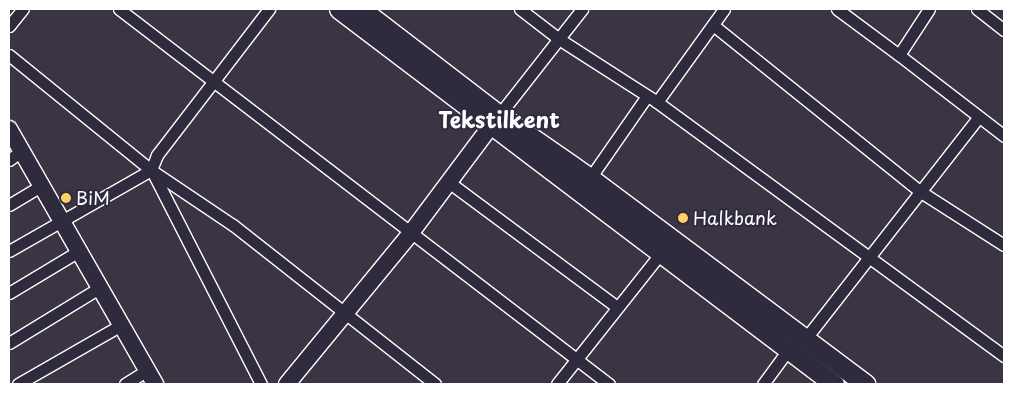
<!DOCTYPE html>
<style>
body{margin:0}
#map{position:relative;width:1013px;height:393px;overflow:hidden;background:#3b3443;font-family:"Playpen Sans",sans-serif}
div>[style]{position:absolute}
.roads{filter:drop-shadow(1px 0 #fff) drop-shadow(-1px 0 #fff) drop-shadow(0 1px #fff) drop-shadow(0 -1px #fff)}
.street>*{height:11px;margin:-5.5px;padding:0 5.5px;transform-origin:5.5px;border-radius:5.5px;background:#2f2a3d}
.secondary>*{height:16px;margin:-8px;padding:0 8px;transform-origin:8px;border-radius:8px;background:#2f2a3d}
.primary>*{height:19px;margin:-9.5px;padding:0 9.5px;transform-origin:9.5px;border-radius:9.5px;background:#2f2a3d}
.dots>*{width:14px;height:14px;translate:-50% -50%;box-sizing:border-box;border:2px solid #2f2a3d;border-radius:50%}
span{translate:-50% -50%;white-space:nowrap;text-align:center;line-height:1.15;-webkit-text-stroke:4px #2f2a3d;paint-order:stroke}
.poi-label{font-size:18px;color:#fff}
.left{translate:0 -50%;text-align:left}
.district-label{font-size:22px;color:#fff;font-weight:700}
.frame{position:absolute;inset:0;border:10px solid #fff;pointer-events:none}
</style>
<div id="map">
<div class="roads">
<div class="street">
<i style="left:119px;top:9px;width:617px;rotate:37.43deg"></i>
<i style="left:520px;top:9px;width:49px;rotate:37.6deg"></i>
<i style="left:559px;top:39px;width:117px;rotate:32.7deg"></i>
<i style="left:657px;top:102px;width:430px;rotate:36.2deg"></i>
<i style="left:837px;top:9px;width:77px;rotate:36.6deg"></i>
<i style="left:899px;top:55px;width:55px;rotate:-56.9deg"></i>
<i style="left:977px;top:9px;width:34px;rotate:38deg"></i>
<i style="left:713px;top:25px;width:267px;rotate:38.8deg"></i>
<i style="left:921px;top:192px;width:98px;rotate:32.6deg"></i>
<i style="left:9px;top:26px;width:22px;rotate:-51deg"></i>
<i style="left:9px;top:55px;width:183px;rotate:39deg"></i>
<i style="left:151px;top:170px;width:99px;rotate:33.9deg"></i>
<i style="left:233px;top:225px;width:257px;rotate:38.2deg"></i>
<i style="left:899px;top:55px;width:133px;rotate:37.6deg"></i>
<i style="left:657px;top:102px;width:115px;rotate:-54.2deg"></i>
<i style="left:499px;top:115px;width:135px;rotate:-51.9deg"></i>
<i style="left:9px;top:160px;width:14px;rotate:-36deg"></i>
<i style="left:152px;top:171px;width:239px;rotate:62.9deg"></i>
<i style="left:590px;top:178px;width:100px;rotate:-55.2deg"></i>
<i style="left:450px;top:183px;width:208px;rotate:36.6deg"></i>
<i style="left:9px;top:205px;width:37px;rotate:-31deg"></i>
<i style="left:9px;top:251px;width:163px;rotate:-29.7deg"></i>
<i style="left:151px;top:170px;width:16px;rotate:-68deg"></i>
<i style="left:157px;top:155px;width:184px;rotate:-52.5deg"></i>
<i style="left:9px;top:293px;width:82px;rotate:-31deg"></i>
<i style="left:806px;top:338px;width:279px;rotate:-52deg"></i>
<i style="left:9px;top:343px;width:105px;rotate:-31.4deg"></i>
<i style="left:18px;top:384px;width:119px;rotate:-29.8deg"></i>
<i style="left:125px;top:384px;width:26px;rotate:-32deg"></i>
<i style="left:557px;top:384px;width:167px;rotate:-51.6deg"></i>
<i style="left:763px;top:384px;width:42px;rotate:-53.7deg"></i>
</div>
<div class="secondary">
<i style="left:9px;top:129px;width:294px;rotate:60.2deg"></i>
<i style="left:287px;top:384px;width:194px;rotate:-50.6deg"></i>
<i style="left:410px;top:234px;width:149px;rotate:-53.2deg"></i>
</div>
<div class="primary">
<i style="left:339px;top:9px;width:621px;rotate:37.15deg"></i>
<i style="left:361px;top:9px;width:174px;rotate:37.5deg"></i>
<i style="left:499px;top:115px;width:111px;rotate:34.7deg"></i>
<i style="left:590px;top:178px;width:344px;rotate:36.8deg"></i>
</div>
</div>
<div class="dots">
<i style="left:66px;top:198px;background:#ffd166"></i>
<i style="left:683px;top:218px;background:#ffd166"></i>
</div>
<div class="poi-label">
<span class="left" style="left:76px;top:198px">BiM</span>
<span class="left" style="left:693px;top:218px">Halkbank</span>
</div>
<div class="district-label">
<span style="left:499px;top:119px">Tekstilkent</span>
</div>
<div class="frame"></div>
</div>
